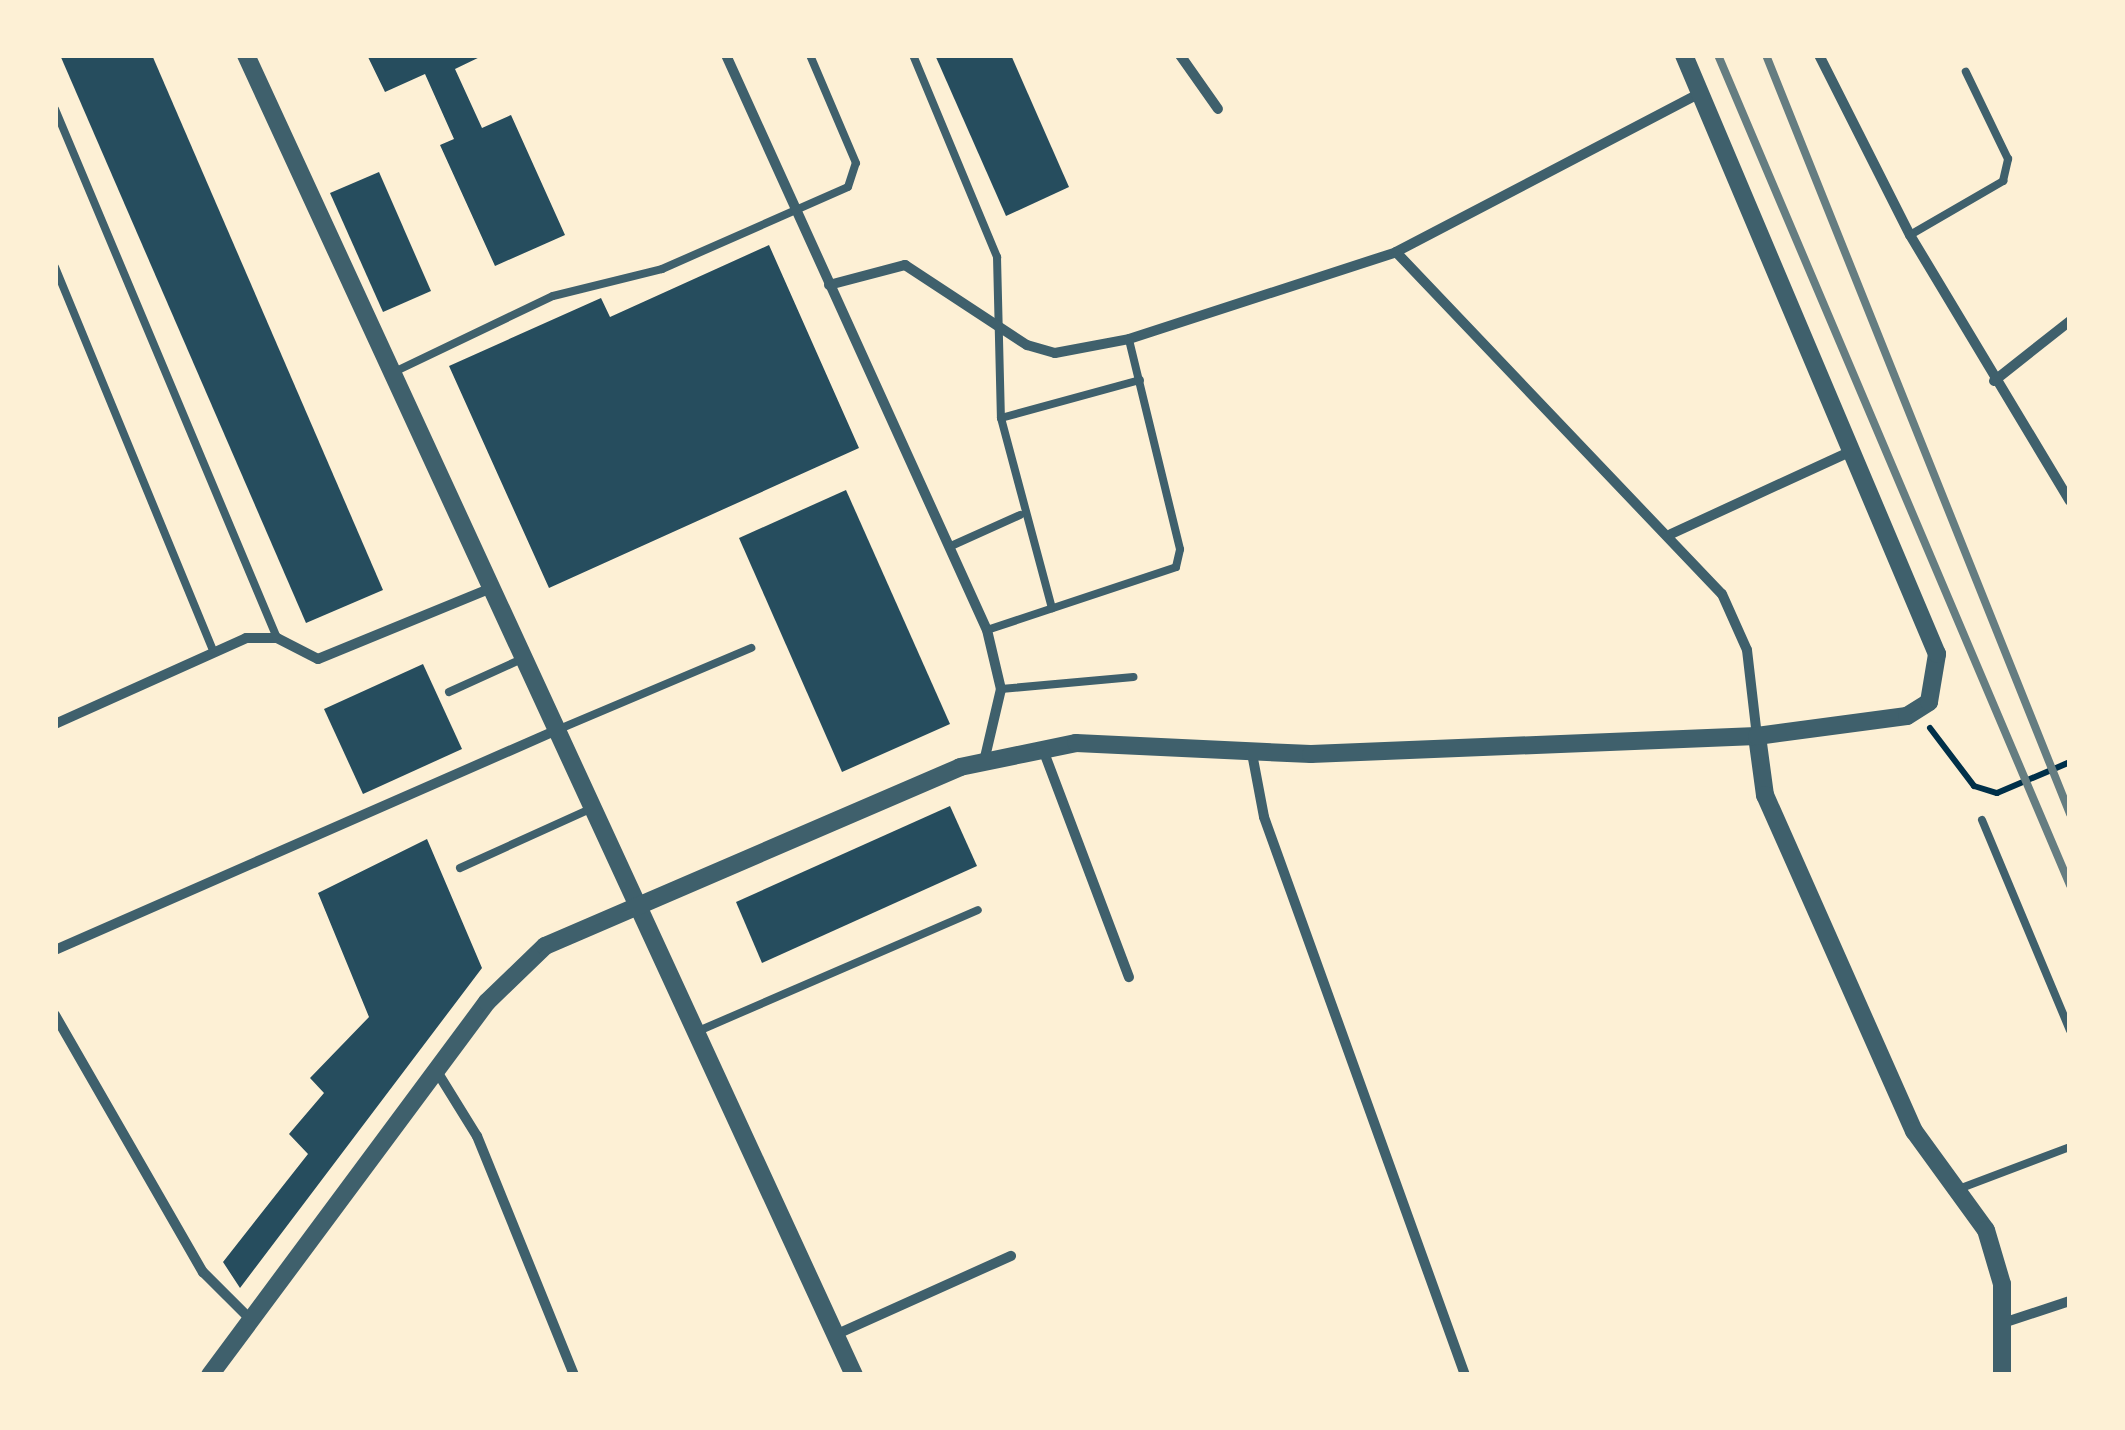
<!DOCTYPE html>
<style>
body{margin:0}
#map{position:relative;width:2125px;height:1430px;overflow:hidden;background:#fdf0d5;font-family:"Space Grotesk",sans-serif}
div>[style]{position:absolute}
.building>*{inset:0;background:#264d5e}
.path>*{height:6px;margin:-3px;padding:0 3px;transform-origin:3px;border-radius:3px;background:#003049}
.service>*{height:8px;margin:-4px;padding:0 4px;transform-origin:4px;border-radius:4px;background:#3f606c}
.minor>*{height:10px;margin:-5px;padding:0 5px;transform-origin:5px;border-radius:5px;background:#3f606c}
.tertiary>*{height:18px;margin:-9px;padding:0 9px;transform-origin:9px;border-radius:9px;background:#3f606c}
.rail>*{height:8px;margin:-4px;padding:0 4px;transform-origin:4px;border-radius:4px;background:#657d81}
span{translate:-50% -50%;white-space:nowrap;text-align:center;line-height:1.15;-webkit-text-stroke:8px #fdf0d5;paint-order:stroke}
.frame{position:absolute;inset:0;border:58px solid #fdf0d5;pointer-events:none}
</style>
<div id="map">
<div class="building">
<i style="clip-path:polygon(60px 55px,152px 55px,383px 590px,306px 623px)"></i>
<i style="clip-path:polygon(367px 55px,484px 55px,455px 69px,482px 128px,511px 115px,565px 235px,495px 266px,440px 145px,454px 139px,425px 74px,385px 92px)"></i>
<i style="clip-path:polygon(935px 55px,1011px 55px,1069px 187px,1006px 216px)"></i>
<i style="clip-path:polygon(379px 172px,431px 291px,383px 312px,330px 193px)"></i>
<i style="clip-path:polygon(769px 245px,859px 448px,549px 588px,449px 366px,601px 298px,610px 317px)"></i>
<i style="clip-path:polygon(846px 490px,950px 724px,842px 772px,739px 538px)"></i>
<i style="clip-path:polygon(423px 664px,462px 749px,363px 794px,324px 709px)"></i>
<i style="clip-path:polygon(950px 806px,977px 866px,762px 963px,736px 902px)"></i>
<i style="clip-path:polygon(427px 839px,482px 968px,240px 1288px,223px 1262px,308px 1154px,289px 1134px,324px 1093px,310px 1078px,369px 1017px,318px 893px)"></i>
</div>
<div class="path">
<i style="left:1930px;top:728px;width:73px;rotate:52.8deg"></i>
<i style="left:1974px;top:786px;width:24px;rotate:17deg"></i>
<i style="left:1997px;top:793px;width:79px;rotate:-23deg"></i>
</div>
<div class="service">
<i style="left:913px;top:55px;width:219px;rotate:67.4deg"></i>
<i style="left:997px;top:257px;width:161px;rotate:88.6deg"></i>
<i style="left:1001px;top:418px;width:197px;rotate:75deg"></i>
<i style="left:55px;top:109px;width:574px;rotate:67.23deg"></i>
<i style="left:1910px;top:235px;width:108px;rotate:-30.1deg"></i>
<i style="left:2003px;top:181px;width:23px;rotate:-77deg"></i>
<i style="left:2008px;top:159px;width:97px;rotate:-115.8deg"></i>
<i style="left:55px;top:267px;width:414px;rotate:67.6deg"></i>
<i style="left:392px;top:373px;width:178px;rotate:-25.6deg"></i>
<i style="left:553px;top:296px;width:112px;rotate:-13.9deg"></i>
<i style="left:662px;top:269px;width:203px;rotate:-23.8deg"></i>
<i style="left:848px;top:187px;width:25px;rotate:-72deg"></i>
<i style="left:856px;top:163px;width:117px;rotate:-113.1deg"></i>
<i style="left:1001px;top:418px;width:144px;rotate:-15.3deg"></i>
<i style="left:951px;top:546px;width:76px;rotate:-24.2deg"></i>
<i style="left:987px;top:630px;width:199px;rotate:-18.4deg"></i>
<i style="left:1176px;top:567px;width:18px;rotate:-77deg"></i>
<i style="left:1180px;top:549px;width:216px;rotate:-103.7deg"></i>
<i style="left:1001px;top:689px;width:133px;rotate:-5.2deg"></i>
<i style="left:449px;top:692px;width:82px;rotate:-24.4deg"></i>
<i style="left:557px;top:730px;width:211px;rotate:-22.9deg"></i>
<i style="left:1982px;top:820px;width:228px;rotate:67.3deg"></i>
<i style="left:460px;top:868px;width:145px;rotate:-24.4deg"></i>
<i style="left:696px;top:1032px;width:307px;rotate:-23.4deg"></i>
<i style="left:1956px;top:1190px;width:122px;rotate:-20.7deg"></i>
</div>
<div class="minor">
<i style="left:726px;top:55px;width:631px;rotate:65.59deg"></i>
<i style="left:987px;top:630px;width:61px;rotate:76.7deg"></i>
<i style="left:1001px;top:689px;width:70px;rotate:103.2deg"></i>
<i style="left:1180px;top:55px;width:66px;rotate:54.9deg"></i>
<i style="left:1819px;top:55px;width:202px;rotate:63.2deg"></i>
<i style="left:1910px;top:235px;width:310px;rotate:59deg"></i>
<i style="left:1396px;top:252px;width:472px;rotate:46.4deg"></i>
<i style="left:1722px;top:594px;width:61px;rotate:65.9deg"></i>
<i style="left:1747px;top:650px;width:87px;rotate:83.4deg"></i>
<i style="left:829px;top:285px;width:79px;rotate:-14.7deg"></i>
<i style="left:905px;top:265px;width:146px;rotate:33.3deg"></i>
<i style="left:1027px;top:345px;width:29px;rotate:16deg"></i>
<i style="left:1055px;top:353px;width:75px;rotate:-10.7deg"></i>
<i style="left:1129px;top:339px;width:281px;rotate:-18deg"></i>
<i style="left:1396px;top:252px;width:343px;rotate:-27.6deg"></i>
<i style="left:1994px;top:381px;width:97px;rotate:-38.3deg"></i>
<i style="left:1671px;top:534px;width:196px;rotate:-24.7deg"></i>
<i style="left:55px;top:724px;width:209px;rotate:-24.2deg"></i>
<i style="left:246px;top:638px;width:31px"></i>
<i style="left:277px;top:638px;width:46px;rotate:27.1deg"></i>
<i style="left:318px;top:659px;width:187px;rotate:-22.3deg"></i>
<i style="left:1042px;top:747px;width:246px;rotate:69.3deg"></i>
<i style="left:1251px;top:748px;width:70px;rotate:79.3deg"></i>
<i style="left:1264px;top:817px;width:593px;rotate:70.19deg"></i>
<i style="left:55px;top:950px;width:548px;rotate:-23.67deg"></i>
<i style="left:55px;top:1015px;width:297px;rotate:60.1deg"></i>
<i style="left:203px;top:1272px;width:68px;rotate:45deg"></i>
<i style="left:436px;top:1070px;width:78px;rotate:58.2deg"></i>
<i style="left:477px;top:1136px;width:258px;rotate:67.9deg"></i>
<i style="left:2003px;top:1323px;width:71px;rotate:-18.2deg"></i>
<i style="left:835px;top:1335px;width:193px;rotate:-24.2deg"></i>
</div>
<div class="tertiary">
<i style="left:246px;top:55px;width:1453px;rotate:65.27deg"></i>
<i style="left:1757px;top:736px;width:60px;rotate:82.3deg"></i>
<i style="left:1765px;top:795px;width:368px;rotate:66.1deg"></i>
<i style="left:1914px;top:1131px;width:122px;rotate:54deg"></i>
<i style="left:1986px;top:1230px;width:56px;rotate:73.5deg"></i>
<i style="left:2002px;top:1284px;width:91px;rotate:90deg"></i>
<i style="left:210px;top:1375px;width:465px;rotate:-53.4deg"></i>
<i style="left:487px;top:1002px;width:81px;rotate:-44deg"></i>
<i style="left:545px;top:946px;width:452px;rotate:-23.3deg"></i>
<i style="left:960px;top:767px;width:118px;rotate:-11.7deg"></i>
<i style="left:1076px;top:743px;width:235px;rotate:2.7deg"></i>
<i style="left:1311px;top:754px;width:446px;rotate:-2.3deg"></i>
<i style="left:1757px;top:736px;width:151px;rotate:-7.6deg"></i>
<i style="left:1907px;top:716px;width:26px;rotate:-32deg"></i>
<i style="left:1929px;top:702px;width:49px;rotate:-80.5deg"></i>
<i style="left:1937px;top:654px;width:650px;rotate:-112.9deg"></i>
</div>
<div class="rail">
<i style="left:1718px;top:55px;width:902px;rotate:67.02deg"></i>
<i style="left:1766px;top:55px;width:818px;rotate:68.17deg"></i>
</div>
<div class="frame"></div>
</div>
